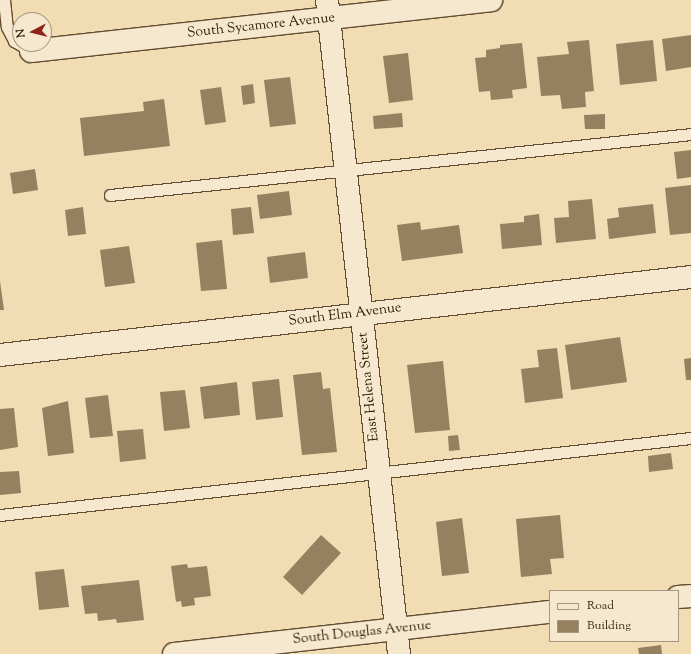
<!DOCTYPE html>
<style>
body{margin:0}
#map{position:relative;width:691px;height:654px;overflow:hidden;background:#f1dcb3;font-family:"Sorts Mill Goudy",serif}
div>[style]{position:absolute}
.building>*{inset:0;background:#958060}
.roads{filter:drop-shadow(1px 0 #614c31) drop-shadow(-1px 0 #614c31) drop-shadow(0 1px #614c31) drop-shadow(0 -1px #614c31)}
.service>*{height:11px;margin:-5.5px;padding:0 5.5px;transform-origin:5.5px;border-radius:5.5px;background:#f6e8ce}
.minor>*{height:22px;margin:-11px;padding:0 11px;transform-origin:11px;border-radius:11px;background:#f6e8ce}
span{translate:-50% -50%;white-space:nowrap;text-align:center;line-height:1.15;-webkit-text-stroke:4px #f6e8ce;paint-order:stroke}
.street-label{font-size:14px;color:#311c06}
.legend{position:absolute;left:549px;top:590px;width:130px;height:52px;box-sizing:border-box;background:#f6e8ce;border:1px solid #a7967e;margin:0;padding:5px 7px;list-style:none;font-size:12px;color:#311c06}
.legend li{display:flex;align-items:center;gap:8px;height:20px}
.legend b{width:20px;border:1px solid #a7967e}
.north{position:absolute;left:12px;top:12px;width:40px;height:40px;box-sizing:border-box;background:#f6e8ce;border:1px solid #a7967e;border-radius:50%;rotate:263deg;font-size:11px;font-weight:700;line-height:16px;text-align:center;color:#311c06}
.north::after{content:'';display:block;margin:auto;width:14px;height:18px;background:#8f2418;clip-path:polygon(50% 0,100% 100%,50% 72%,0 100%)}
</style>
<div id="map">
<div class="building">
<i style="clip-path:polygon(691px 35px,691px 67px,666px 71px,662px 39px)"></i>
<i style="clip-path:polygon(589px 40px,594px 91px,585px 92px,586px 107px,562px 109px,560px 95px,541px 96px,537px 57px,569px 54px,567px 42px)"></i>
<i style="clip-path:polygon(653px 40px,657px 81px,620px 85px,616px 44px)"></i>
<i style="clip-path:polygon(522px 43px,527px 88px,512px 90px,513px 98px,491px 100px,490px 91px,479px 92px,475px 58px,486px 57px,486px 50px,500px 48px,500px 45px)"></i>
<i style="clip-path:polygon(408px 53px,413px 100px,389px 103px,383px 56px)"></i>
<i style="clip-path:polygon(290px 77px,296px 124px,270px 127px,264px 80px)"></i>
<i style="clip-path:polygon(253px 84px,255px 103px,243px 105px,241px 86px)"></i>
<i style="clip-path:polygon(221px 87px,226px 122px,205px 125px,200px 90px)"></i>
<i style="clip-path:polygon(164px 99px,170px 146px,84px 156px,80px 118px,144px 111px,143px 102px)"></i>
<i style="clip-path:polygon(402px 113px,403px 127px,374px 129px,373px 116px)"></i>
<i style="clip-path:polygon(605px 114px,605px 129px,585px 129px,584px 115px)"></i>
<i style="clip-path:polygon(691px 150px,691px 177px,677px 179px,674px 152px)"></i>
<i style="clip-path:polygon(35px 169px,38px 190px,13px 194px,10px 173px)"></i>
<i style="clip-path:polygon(691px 185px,691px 233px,670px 235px,665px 188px)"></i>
<i style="clip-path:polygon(289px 191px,292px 215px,260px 219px,257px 195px)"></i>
<i style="clip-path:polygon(592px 199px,596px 239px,556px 243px,554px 218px,569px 217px,568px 201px)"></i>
<i style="clip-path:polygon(653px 204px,656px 233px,609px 239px,607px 219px,619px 217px,618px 208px)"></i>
<i style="clip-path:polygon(83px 207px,86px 234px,68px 236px,65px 210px)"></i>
<i style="clip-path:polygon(251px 207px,254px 233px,233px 235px,231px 209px)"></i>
<i style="clip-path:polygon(539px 214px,542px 245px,502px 249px,500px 224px,524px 222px,524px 216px)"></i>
<i style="clip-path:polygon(420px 222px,421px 230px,459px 225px,463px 253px,402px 261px,397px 225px)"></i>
<i style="clip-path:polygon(222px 240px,227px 289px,201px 291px,196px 243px)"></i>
<i style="clip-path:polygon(129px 246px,135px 283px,105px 287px,100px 250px)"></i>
<i style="clip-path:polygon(305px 252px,308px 278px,270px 283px,267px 257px)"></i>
<i style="clip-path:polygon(0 281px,4px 310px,0 310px)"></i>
<i style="clip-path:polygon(620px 337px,627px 382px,571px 390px,565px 345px)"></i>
<i style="clip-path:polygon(557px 348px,563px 398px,525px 403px,521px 369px,539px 367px,537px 350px)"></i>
<i style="clip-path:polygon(691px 358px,691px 380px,686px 380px,684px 359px)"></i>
<i style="clip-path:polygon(443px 361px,450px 430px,415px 433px,407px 365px)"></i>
<i style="clip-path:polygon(321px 372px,323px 389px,330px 388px,337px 452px,302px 455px,293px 375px)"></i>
<i style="clip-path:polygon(279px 379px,283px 417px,256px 420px,252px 382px)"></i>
<i style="clip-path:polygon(237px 382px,240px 415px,204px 419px,200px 387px)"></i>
<i style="clip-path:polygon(185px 390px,190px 428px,164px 431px,160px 392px)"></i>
<i style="clip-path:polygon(108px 395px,113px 436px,90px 438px,85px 398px)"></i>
<i style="clip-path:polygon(68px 401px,74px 453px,48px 456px,42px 408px)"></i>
<i style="clip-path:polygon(14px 408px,18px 447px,0 450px,0 409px)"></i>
<i style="clip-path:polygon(143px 429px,146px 459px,120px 462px,117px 431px)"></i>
<i style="clip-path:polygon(458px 435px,460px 450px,449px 451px,448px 436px)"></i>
<i style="clip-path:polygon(671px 453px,673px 469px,649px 472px,648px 456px)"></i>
<i style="clip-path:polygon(19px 471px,21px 493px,0 495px,0 472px)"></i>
<i style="clip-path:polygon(560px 515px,564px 558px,550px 559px,552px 574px,521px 577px,516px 519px)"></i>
<i style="clip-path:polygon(462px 518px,469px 573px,442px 576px,436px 522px)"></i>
<i style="clip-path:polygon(321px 535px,341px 553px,302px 595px,283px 577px)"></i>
<i style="clip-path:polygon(187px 564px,188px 568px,207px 566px,211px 596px,194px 598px,195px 605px,182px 607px,181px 601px,176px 602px,171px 566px)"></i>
<i style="clip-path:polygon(64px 569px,69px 607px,39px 610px,35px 572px)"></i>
<i style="clip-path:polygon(139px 580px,144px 620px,117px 623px,116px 619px,98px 621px,97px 613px,85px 614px,81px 586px)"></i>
<i style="clip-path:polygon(661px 645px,662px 654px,639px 654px,638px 648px)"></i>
</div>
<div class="roads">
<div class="service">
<i style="left:4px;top:0;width:27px;rotate:84deg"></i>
<i style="left:7px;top:27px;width:16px;rotate:63deg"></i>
<i style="left:14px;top:41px;width:20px;rotate:30deg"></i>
<i style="left:110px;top:195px;width:584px;rotate:-5.99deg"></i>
<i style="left:0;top:515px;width:695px;rotate:-6.36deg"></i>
</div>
<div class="minor">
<i style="left:327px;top:0;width:658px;rotate:83.72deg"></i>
<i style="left:31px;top:51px;width:463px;rotate:-6.3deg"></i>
<i style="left:0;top:355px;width:695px;rotate:-6.44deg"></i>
<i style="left:678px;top:597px;width:13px;rotate:-4deg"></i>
<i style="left:174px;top:654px;width:378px;rotate:-6.4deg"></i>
</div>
</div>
<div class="street-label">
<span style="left:261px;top:26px;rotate:-6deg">South Sycamore Avenue</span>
<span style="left:345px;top:315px;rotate:-7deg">South Elm Avenue</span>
<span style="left:369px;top:387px;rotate:-96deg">East Helena Street</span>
<span style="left:362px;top:633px;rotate:-6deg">South Douglas Avenue</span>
</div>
<ul class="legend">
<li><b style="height:5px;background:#f6e8ce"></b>Road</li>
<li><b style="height:11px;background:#958060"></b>Building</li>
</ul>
<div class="north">N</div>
</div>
